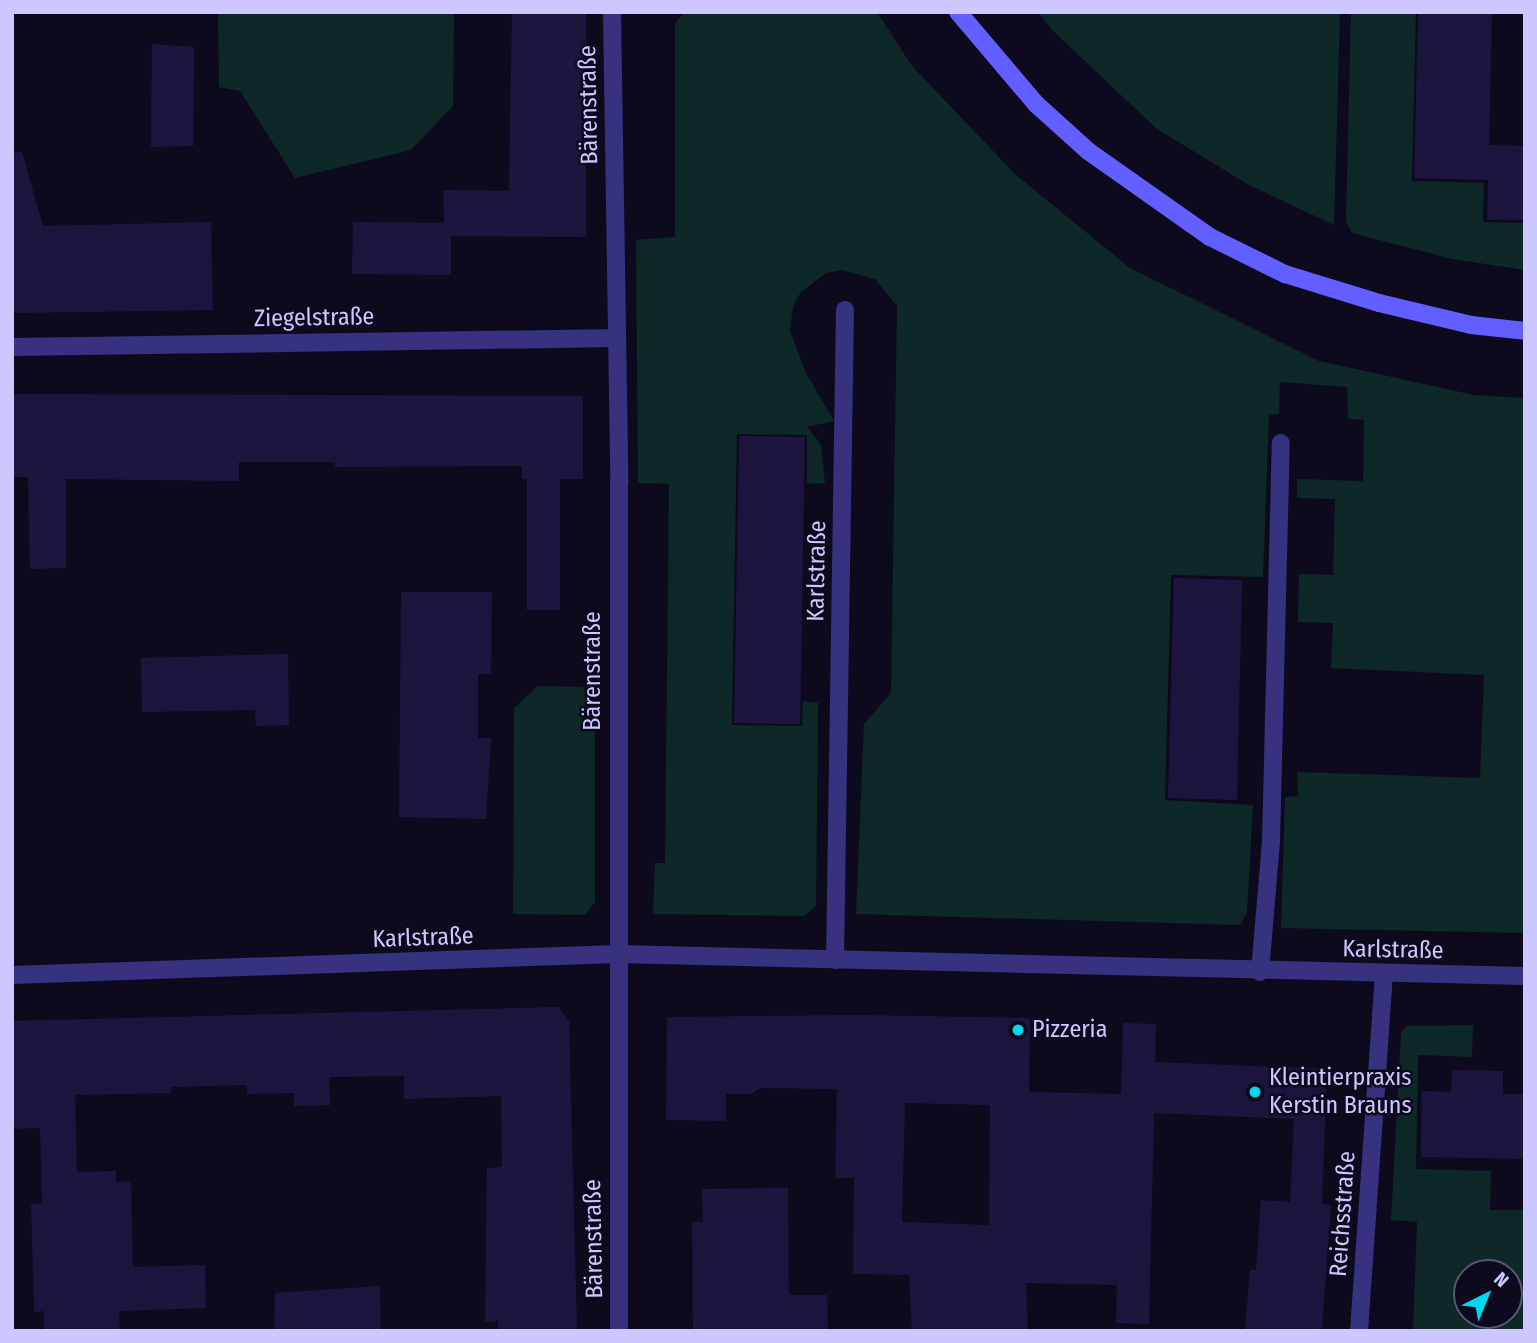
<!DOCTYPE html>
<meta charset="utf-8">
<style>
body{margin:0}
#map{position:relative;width:1537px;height:1343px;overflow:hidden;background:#0e0a1d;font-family:"Fira Sans Condensed",sans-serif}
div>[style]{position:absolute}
.green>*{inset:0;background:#0d2827}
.building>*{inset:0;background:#1e153f}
.street>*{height:18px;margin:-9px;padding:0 9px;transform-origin:9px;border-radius:9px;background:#36327f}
.secondary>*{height:18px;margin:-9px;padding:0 9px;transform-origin:9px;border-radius:9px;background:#635eff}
.dots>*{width:19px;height:19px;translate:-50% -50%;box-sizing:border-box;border:4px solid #0e0a1d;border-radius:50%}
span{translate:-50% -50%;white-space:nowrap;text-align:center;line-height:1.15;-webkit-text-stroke:5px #0e0a1d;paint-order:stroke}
.street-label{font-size:24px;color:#cdc7ff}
.poi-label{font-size:24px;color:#cdc7ff}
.left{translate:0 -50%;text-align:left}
.frame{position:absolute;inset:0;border:14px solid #cdc7ff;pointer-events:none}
.north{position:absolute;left:1453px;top:1259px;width:70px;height:70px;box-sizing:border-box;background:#0e0a1d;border:2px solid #5a5677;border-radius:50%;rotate:43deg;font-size:19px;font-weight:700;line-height:28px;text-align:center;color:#cdc7ff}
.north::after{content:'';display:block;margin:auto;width:24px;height:32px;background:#00d8f2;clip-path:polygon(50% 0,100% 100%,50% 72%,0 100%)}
</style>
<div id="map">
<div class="green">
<i style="clip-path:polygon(218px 12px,454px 12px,453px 106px,411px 150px,295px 178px,240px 91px,219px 87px)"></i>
<i style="clip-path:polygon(685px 12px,877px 12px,912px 66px,1016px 175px,1130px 268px,1319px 361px,1474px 395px,1525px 398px,1525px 933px,1281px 928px,1285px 797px,1298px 796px,1297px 772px,1480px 778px,1484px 675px,1331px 668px,1333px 623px,1298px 622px,1299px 574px,1333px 575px,1335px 499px,1297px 498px,1297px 479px,1363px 481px,1364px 420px,1348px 419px,1347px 387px,1280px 382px,1279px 414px,1269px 415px,1263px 577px,1171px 575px,1165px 800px,1253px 805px,1247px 912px,1240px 925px,856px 914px,864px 724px,891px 693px,897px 306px,875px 279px,842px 270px,826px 273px,801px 292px,793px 306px,790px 331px,806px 373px,834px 421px,807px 427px,821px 445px,825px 483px,807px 484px,807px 435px,737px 434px,732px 725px,802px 726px,803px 701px,818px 703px,816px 906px,804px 916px,653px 914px,655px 863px,665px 863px,669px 484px,638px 483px,636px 240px,675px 237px,675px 23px)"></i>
<i style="clip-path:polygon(1038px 12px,1340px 12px,1334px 225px,1249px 185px,1157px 129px,1053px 31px)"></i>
<i style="clip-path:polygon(1351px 12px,1416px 12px,1412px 181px,1484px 183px,1483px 222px,1525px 223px,1525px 270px,1452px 259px,1352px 233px,1346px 221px)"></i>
<i style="clip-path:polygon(538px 686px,583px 687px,595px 700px,595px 902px,585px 915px,513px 914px,514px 708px)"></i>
<i style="clip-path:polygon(evenodd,1473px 1025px,1472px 1057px,1418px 1055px,1416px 1169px,1491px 1171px,1490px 1210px,1525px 1210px,1525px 1331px,1413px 1331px,1417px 1222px,1391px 1220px,1401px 1033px,1406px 1026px,1473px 1025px,1509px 1273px,1509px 1315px,1467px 1315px,1467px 1273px,1509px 1273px)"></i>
</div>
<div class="building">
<i style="clip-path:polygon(512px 12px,586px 12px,586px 237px,451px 236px,451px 275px,352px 274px,353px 222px,444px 223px,443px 190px,509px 191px)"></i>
<i style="clip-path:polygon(1418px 12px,1492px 12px,1489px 145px,1525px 146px,1525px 220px,1487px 220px,1488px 180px,1414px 178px)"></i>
<i style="clip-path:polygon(152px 44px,194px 47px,193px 146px,151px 147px)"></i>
<i style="clip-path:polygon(22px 152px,43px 226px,211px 222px,213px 310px,12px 313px,12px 153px)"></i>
<i style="clip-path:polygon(12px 394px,583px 396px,583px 479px,560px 479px,560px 610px,527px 610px,527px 479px,522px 479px,522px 466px,335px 467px,335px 462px,239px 462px,239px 481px,66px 479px,66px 568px,30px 569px,28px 477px,12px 477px)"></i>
<i style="clip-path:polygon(739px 436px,805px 437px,800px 724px,734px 723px)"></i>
<i style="clip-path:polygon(1174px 578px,1242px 580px,1237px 800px,1168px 798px)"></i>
<i style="clip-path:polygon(401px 592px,492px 592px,491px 674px,478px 674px,478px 738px,491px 738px,486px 819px,399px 817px)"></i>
<i style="clip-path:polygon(288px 654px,289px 725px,256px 726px,255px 710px,142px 712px,141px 658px)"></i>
<i style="clip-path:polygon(558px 1007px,569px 1021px,577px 1331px,498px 1331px,498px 1321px,485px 1322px,487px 1168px,502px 1167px,501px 1096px,404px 1099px,404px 1076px,329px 1077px,330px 1105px,294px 1106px,294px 1093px,247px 1094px,247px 1085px,171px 1087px,171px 1093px,75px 1095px,77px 1172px,116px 1171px,116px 1182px,131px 1181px,133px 1267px,205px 1265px,206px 1308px,119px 1311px,120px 1331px,44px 1329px,44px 1311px,34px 1312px,31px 1204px,42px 1204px,40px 1128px,12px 1129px,12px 1021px)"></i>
<i style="clip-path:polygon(evenodd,857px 1015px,1030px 1018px,1029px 1092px,1121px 1094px,1123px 1023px,1156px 1024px,1155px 1062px,1327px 1069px,1322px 1204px,1331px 1205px,1322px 1331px,1245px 1331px,1250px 1270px,1256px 1270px,1261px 1200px,1290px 1202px,1294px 1119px,1154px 1113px,1149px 1324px,1116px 1323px,1117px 1285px,1026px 1283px,1028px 1331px,912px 1331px,909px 1275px,853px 1274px,854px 1178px,835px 1178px,837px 1089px,760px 1088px,751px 1094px,726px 1094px,726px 1121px,666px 1120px,667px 1017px,857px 1015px,905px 1103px,990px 1105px,989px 1225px,902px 1222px,905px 1103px)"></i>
<i style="clip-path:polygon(1452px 1070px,1503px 1071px,1503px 1094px,1525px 1094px,1525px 1159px,1421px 1157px,1422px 1091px,1451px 1092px)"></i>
<i style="clip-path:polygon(788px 1188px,789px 1295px,827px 1295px,828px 1331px,693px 1331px,692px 1222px,703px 1222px,702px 1189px)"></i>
<i style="clip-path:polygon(380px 1286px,381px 1331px,274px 1331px,275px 1293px)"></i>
</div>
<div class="street">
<i style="left:612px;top:12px;width:471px;rotate:89.1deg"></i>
<i style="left:619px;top:483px;width:848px;rotate:90deg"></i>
<i style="left:12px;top:347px;width:605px;rotate:-0.85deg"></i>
<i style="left:835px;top:960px;width:650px;rotate:-89.12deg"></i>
<i style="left:1260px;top:972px;width:130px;rotate:-85.2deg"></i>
<i style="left:1271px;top:842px;width:399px;rotate:-88.6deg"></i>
<i style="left:12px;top:975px;width:606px;rotate:-1.98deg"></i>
<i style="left:618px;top:954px;width:907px;rotate:1.39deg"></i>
<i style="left:1359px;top:1331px;width:357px;rotate:-86deg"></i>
</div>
<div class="secondary">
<i style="left:958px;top:12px;width:121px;rotate:49.7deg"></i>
<i style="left:1036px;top:104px;width:70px;rotate:42.1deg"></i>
<i style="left:1088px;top:151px;width:149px;rotate:35.2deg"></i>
<i style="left:1210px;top:237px;width:84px;rotate:26.3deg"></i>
<i style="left:1285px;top:274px;width:98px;rotate:17.1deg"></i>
<i style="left:1379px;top:303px;width:95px;rotate:13.4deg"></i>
<i style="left:1471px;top:325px;width:54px;rotate:6.3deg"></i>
</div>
<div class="dots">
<i style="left:1018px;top:1030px;background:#00d8f2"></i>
<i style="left:1255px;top:1092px;background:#00d8f2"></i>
</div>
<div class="street-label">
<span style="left:589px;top:105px;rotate:-91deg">Bärenstraße</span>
<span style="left:314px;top:318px;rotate:-1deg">Ziegelstraße</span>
<span style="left:817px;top:571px;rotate:-89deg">Karlstraße</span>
<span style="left:593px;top:671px;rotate:-90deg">Bärenstraße</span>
<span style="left:423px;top:938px;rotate:-2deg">Karlstraße</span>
<span style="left:1393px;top:950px;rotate:1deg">Karlstraße</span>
<span style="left:1343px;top:1214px;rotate:-86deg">Reichsstraße</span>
<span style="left:594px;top:1239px;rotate:-91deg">Bärenstraße</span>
</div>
<div class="poi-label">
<span class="left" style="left:1032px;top:1030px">Pizzeria</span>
<span class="left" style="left:1269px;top:1092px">Kleintierpraxis<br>Kerstin Brauns</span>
</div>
<div class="frame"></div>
<div class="north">N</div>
</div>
